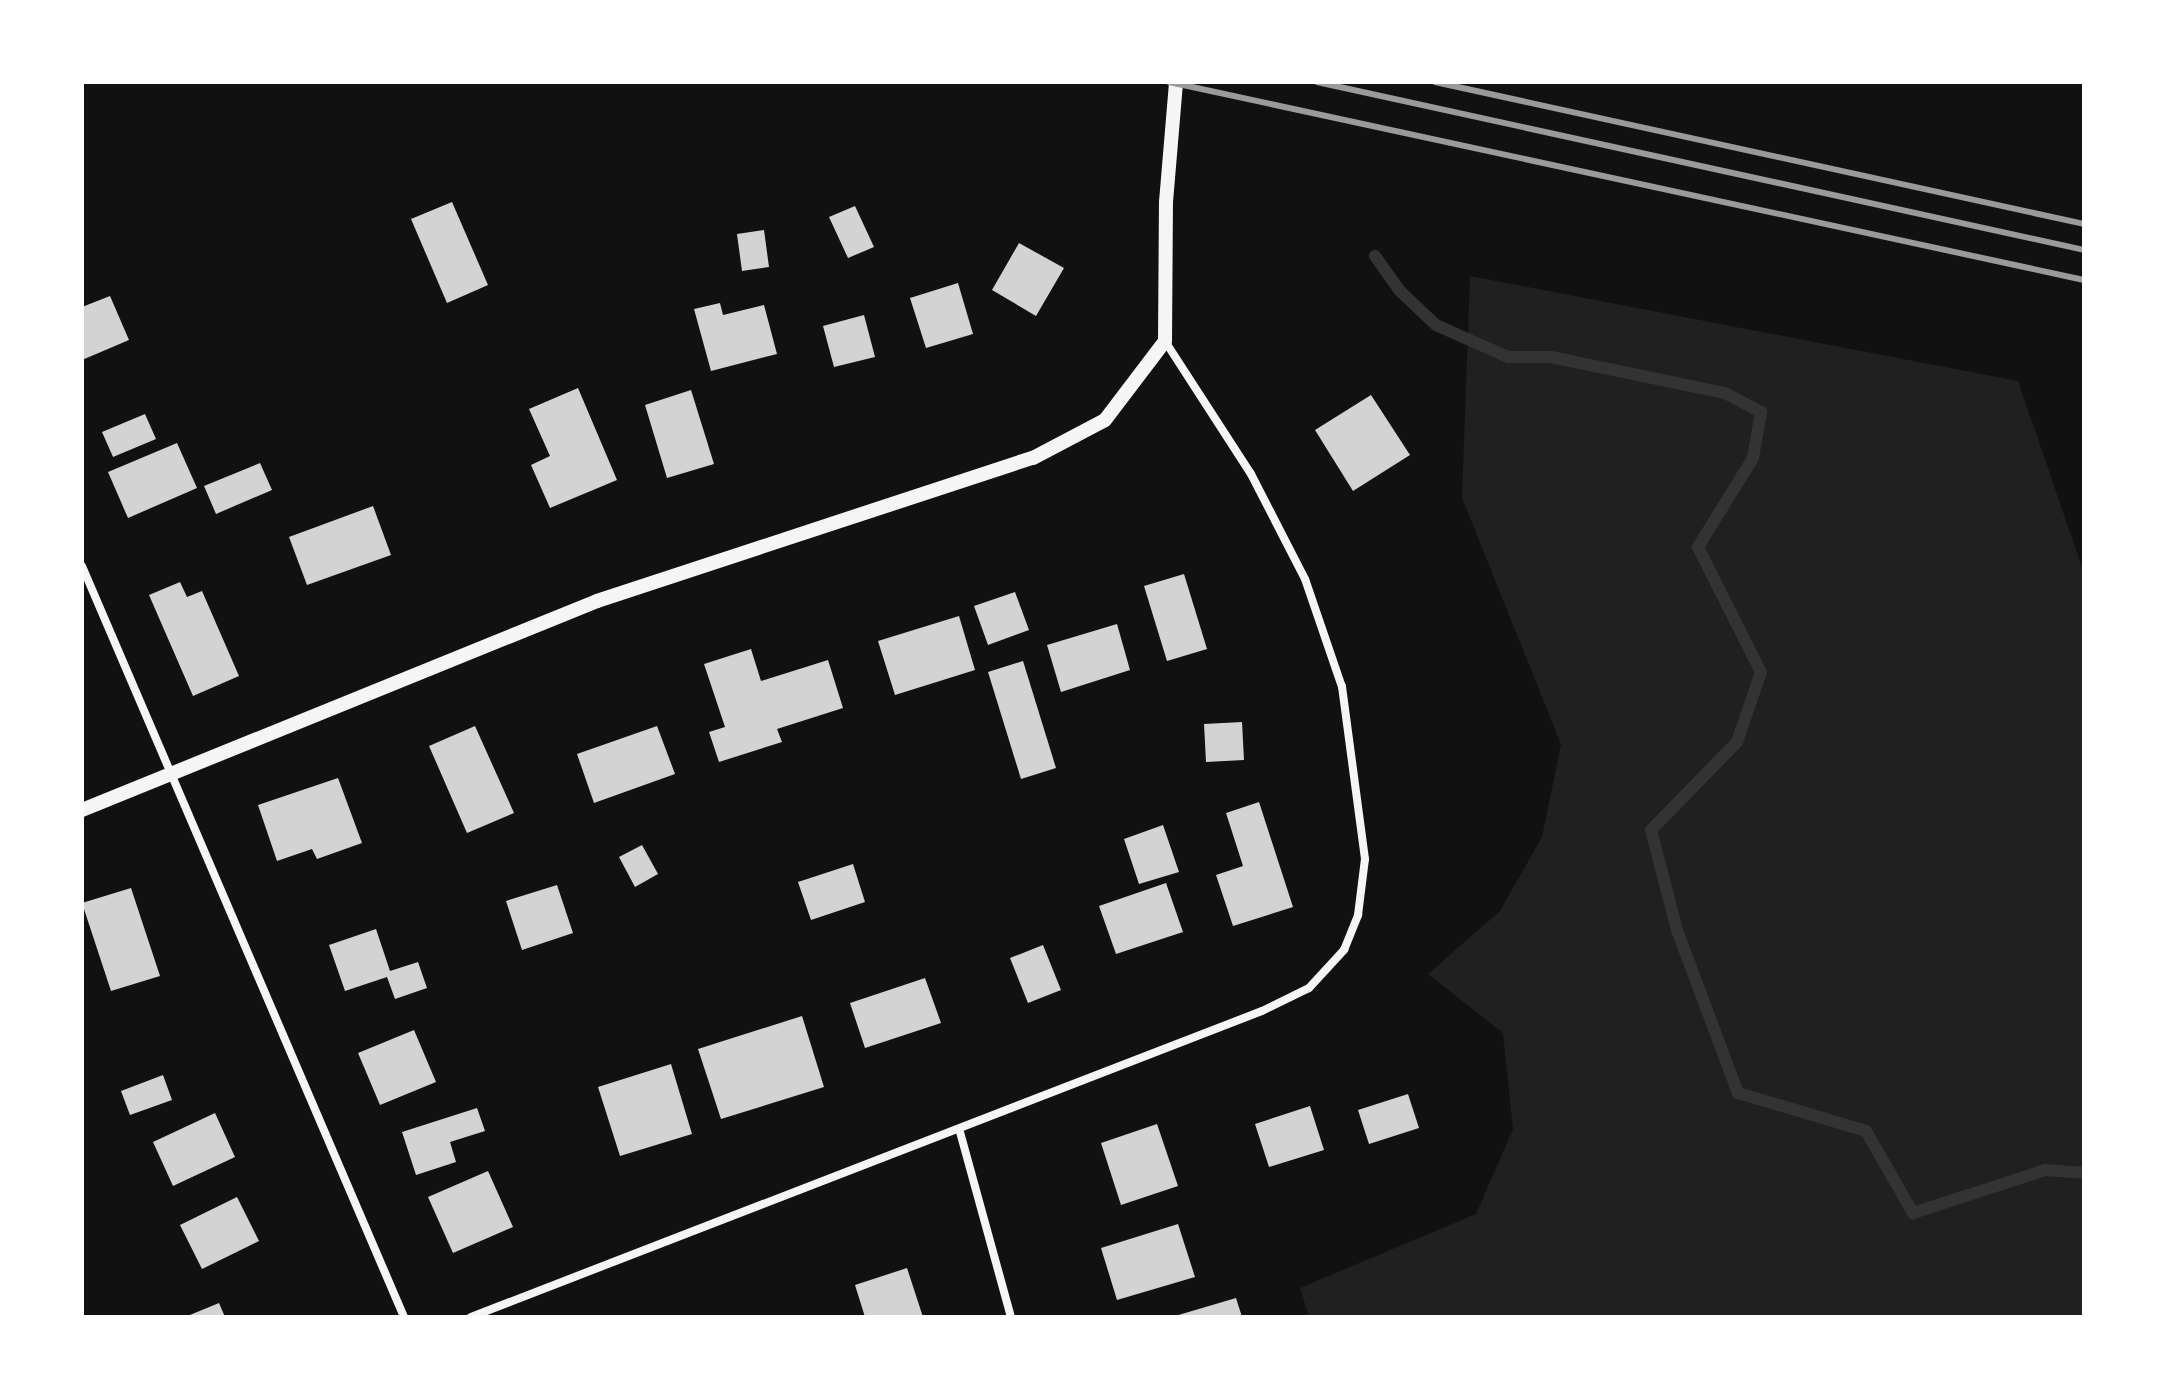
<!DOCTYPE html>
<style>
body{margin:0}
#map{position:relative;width:2166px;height:1399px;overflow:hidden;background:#111;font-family:Jost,sans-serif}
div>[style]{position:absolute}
.green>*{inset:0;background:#202020}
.stream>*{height:12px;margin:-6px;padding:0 6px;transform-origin:6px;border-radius:6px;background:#333}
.building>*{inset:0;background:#d3d3d3}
.minor>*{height:8px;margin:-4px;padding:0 4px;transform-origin:4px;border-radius:4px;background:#f5f5f5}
.tertiary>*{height:14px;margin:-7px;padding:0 7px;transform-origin:7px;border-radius:7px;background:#f5f5f5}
.rail>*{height:6px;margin:-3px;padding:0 3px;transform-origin:3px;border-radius:3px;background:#9a9a9a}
span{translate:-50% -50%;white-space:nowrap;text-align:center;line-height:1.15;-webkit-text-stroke:8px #fff;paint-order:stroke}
.frame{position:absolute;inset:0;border:84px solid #fff;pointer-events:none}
</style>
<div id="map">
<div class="green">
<i style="clip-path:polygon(1470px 276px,2018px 381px,2084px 573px,2084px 1317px,1309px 1317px,1300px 1288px,1476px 1214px,1513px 1129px,1503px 1033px,1428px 974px,1500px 911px,1542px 837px,1561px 744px,1462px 498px)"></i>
</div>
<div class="stream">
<i style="left:1375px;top:256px;width:43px;rotate:54.5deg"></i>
<i style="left:1400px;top:291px;width:50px;rotate:43.4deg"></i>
<i style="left:1436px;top:325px;width:79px;rotate:24deg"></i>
<i style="left:1508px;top:357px;width:43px"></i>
<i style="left:1551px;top:357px;width:178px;rotate:11.7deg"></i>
<i style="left:1725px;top:393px;width:41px;rotate:27.8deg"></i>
<i style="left:1761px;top:412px;width:47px;rotate:99.9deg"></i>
<i style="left:1753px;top:458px;width:105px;rotate:121.7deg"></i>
<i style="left:1698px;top:547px;width:140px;rotate:63.3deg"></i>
<i style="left:1761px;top:672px;width:74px;rotate:108.9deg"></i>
<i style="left:1737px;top:742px;width:123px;rotate:134.3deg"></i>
<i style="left:1651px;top:830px;width:103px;rotate:75.4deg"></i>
<i style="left:1677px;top:930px;width:174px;rotate:69.5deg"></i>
<i style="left:1738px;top:1093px;width:134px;rotate:16.5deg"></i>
<i style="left:1866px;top:1131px;width:95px;rotate:60.2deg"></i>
<i style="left:1913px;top:1213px;width:139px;rotate:-18deg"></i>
<i style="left:2045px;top:1170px;width:39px;rotate:4deg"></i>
</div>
<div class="building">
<i style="clip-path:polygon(452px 202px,488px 285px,447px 303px,411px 219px)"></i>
<i style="clip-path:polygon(855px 206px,874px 247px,848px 258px,829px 217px)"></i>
<i style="clip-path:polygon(764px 230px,769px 267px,742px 271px,737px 234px)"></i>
<i style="clip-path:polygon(1019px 243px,1064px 268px,1036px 316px,992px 290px)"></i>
<i style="clip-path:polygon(958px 283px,973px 334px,926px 348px,910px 298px)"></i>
<i style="clip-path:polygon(110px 296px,129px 340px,82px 360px,82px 307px)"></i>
<i style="clip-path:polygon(720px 303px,723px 315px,764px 305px,777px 354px,711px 371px,694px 309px)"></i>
<i style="clip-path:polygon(864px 315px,875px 357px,834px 367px,823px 326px)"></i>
<i style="clip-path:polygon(578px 388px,617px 480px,550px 508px,531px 465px,550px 456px,529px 409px)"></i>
<i style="clip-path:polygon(691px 390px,714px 464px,667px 478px,645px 405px)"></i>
<i style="clip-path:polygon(1371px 395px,1410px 455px,1353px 491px,1315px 430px)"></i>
<i style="clip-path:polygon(145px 414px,156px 439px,113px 457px,102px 432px)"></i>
<i style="clip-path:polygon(177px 443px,197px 488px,128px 518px,108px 472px)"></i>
<i style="clip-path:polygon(260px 463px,272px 490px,216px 514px,204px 486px)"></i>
<i style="clip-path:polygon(373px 506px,391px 555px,307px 585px,289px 537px)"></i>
<i style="clip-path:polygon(1184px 574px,1207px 649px,1167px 661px,1144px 586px)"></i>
<i style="clip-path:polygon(180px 582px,187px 597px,202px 591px,239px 676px,193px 696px,149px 595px)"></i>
<i style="clip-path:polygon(1015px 592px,1029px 630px,988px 645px,974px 606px)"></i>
<i style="clip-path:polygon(959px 616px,975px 670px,895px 695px,878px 641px)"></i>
<i style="clip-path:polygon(1117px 624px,1130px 670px,1061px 692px,1047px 645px)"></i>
<i style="clip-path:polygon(751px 649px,761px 681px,828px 660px,843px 708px,777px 729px,782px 742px,719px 762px,709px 732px,725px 727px,704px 664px)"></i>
<i style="clip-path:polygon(1023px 661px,1056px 768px,1021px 779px,988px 672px)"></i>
<i style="clip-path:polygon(1242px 722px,1244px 760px,1206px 762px,1204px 724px)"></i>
<i style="clip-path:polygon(475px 726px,514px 813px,467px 833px,429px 746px)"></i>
<i style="clip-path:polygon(657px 726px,675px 774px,594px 803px,577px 754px)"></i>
<i style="clip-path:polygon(338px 778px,362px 843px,317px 859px,312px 849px,277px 861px,258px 805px)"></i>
<i style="clip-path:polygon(1259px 802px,1293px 907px,1233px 926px,1216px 875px,1243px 866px,1226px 813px)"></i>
<i style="clip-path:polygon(1163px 825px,1179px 872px,1139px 884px,1124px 839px)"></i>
<i style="clip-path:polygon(642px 845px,658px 874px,635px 887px,619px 857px)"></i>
<i style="clip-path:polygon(853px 864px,865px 902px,811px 920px,798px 882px)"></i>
<i style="clip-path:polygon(1166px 883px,1183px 932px,1116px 954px,1099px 906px)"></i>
<i style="clip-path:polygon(557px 885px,573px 933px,522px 950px,506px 901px)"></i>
<i style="clip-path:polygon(131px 888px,160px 976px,111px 991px,82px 903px)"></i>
<i style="clip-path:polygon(376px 929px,390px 971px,418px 962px,427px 988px,395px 999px,387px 977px,345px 991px,329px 945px)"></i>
<i style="clip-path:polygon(1043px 945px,1061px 990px,1028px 1003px,1010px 958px)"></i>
<i style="clip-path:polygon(925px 978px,941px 1023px,865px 1048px,850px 1003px)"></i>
<i style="clip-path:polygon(802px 1016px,824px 1087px,721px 1119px,698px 1049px)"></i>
<i style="clip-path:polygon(414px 1030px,436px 1082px,380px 1105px,358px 1053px)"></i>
<i style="clip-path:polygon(671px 1064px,692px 1134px,620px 1156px,598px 1087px)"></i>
<i style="clip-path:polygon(163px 1075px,172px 1100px,130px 1115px,121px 1091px)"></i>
<i style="clip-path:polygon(1408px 1094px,1419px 1128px,1369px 1144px,1358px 1110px)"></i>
<i style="clip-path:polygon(1310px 1106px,1324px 1150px,1269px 1167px,1255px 1124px)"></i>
<i style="clip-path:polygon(477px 1108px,485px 1131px,450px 1142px,456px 1162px,416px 1175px,402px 1132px)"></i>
<i style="clip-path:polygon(215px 1113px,235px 1157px,173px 1186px,153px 1142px)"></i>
<i style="clip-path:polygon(1157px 1124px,1178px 1186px,1121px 1205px,1101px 1143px)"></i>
<i style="clip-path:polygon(488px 1171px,513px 1227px,453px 1253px,428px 1197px)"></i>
<i style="clip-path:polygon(237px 1197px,259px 1241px,202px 1269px,180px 1225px)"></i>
<i style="clip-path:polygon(1178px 1224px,1195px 1277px,1117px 1300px,1101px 1248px)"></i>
<i style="clip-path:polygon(907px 1268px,923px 1317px,865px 1317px,855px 1285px)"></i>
<i style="clip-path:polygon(1236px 1298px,1242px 1317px,1176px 1317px,1175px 1316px)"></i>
<i style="clip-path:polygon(219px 1303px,225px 1317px,185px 1317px)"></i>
</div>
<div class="minor">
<i style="left:82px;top:566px;width:817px;rotate:66.79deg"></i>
<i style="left:960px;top:1132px;width:192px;rotate:74.6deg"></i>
<i style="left:471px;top:1317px;width:848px;rotate:-21.15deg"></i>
<i style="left:1262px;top:1011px;width:52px;rotate:-26.1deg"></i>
<i style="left:1309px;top:988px;width:52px;rotate:-47.4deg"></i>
<i style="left:1344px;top:950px;width:38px;rotate:-68deg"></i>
<i style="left:1358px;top:915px;width:56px;rotate:-82.9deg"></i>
<i style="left:1365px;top:859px;width:174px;rotate:-97.6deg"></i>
<i style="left:1342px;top:687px;width:114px;rotate:-108.9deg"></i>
<i style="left:1305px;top:579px;width:118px;rotate:-117.2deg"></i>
<i style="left:1251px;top:474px;width:158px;rotate:-122.9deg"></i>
</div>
<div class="tertiary">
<i style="left:82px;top:810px;width:556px;rotate:-22.09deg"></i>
<i style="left:597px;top:601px;width:459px;rotate:-18.2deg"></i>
<i style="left:1033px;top:458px;width:81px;rotate:-27.8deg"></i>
<i style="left:1105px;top:420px;width:99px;rotate:-52.8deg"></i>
<i style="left:1165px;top:341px;width:139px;rotate:-89.6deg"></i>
<i style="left:1166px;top:202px;width:120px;rotate:-85.2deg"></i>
</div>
<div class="rail">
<i style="left:1169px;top:82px;width:936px;rotate:12.21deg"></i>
<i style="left:1317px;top:82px;width:785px;rotate:12.35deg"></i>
<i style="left:1435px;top:82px;width:664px;rotate:12.34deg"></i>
</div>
<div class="frame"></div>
</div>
